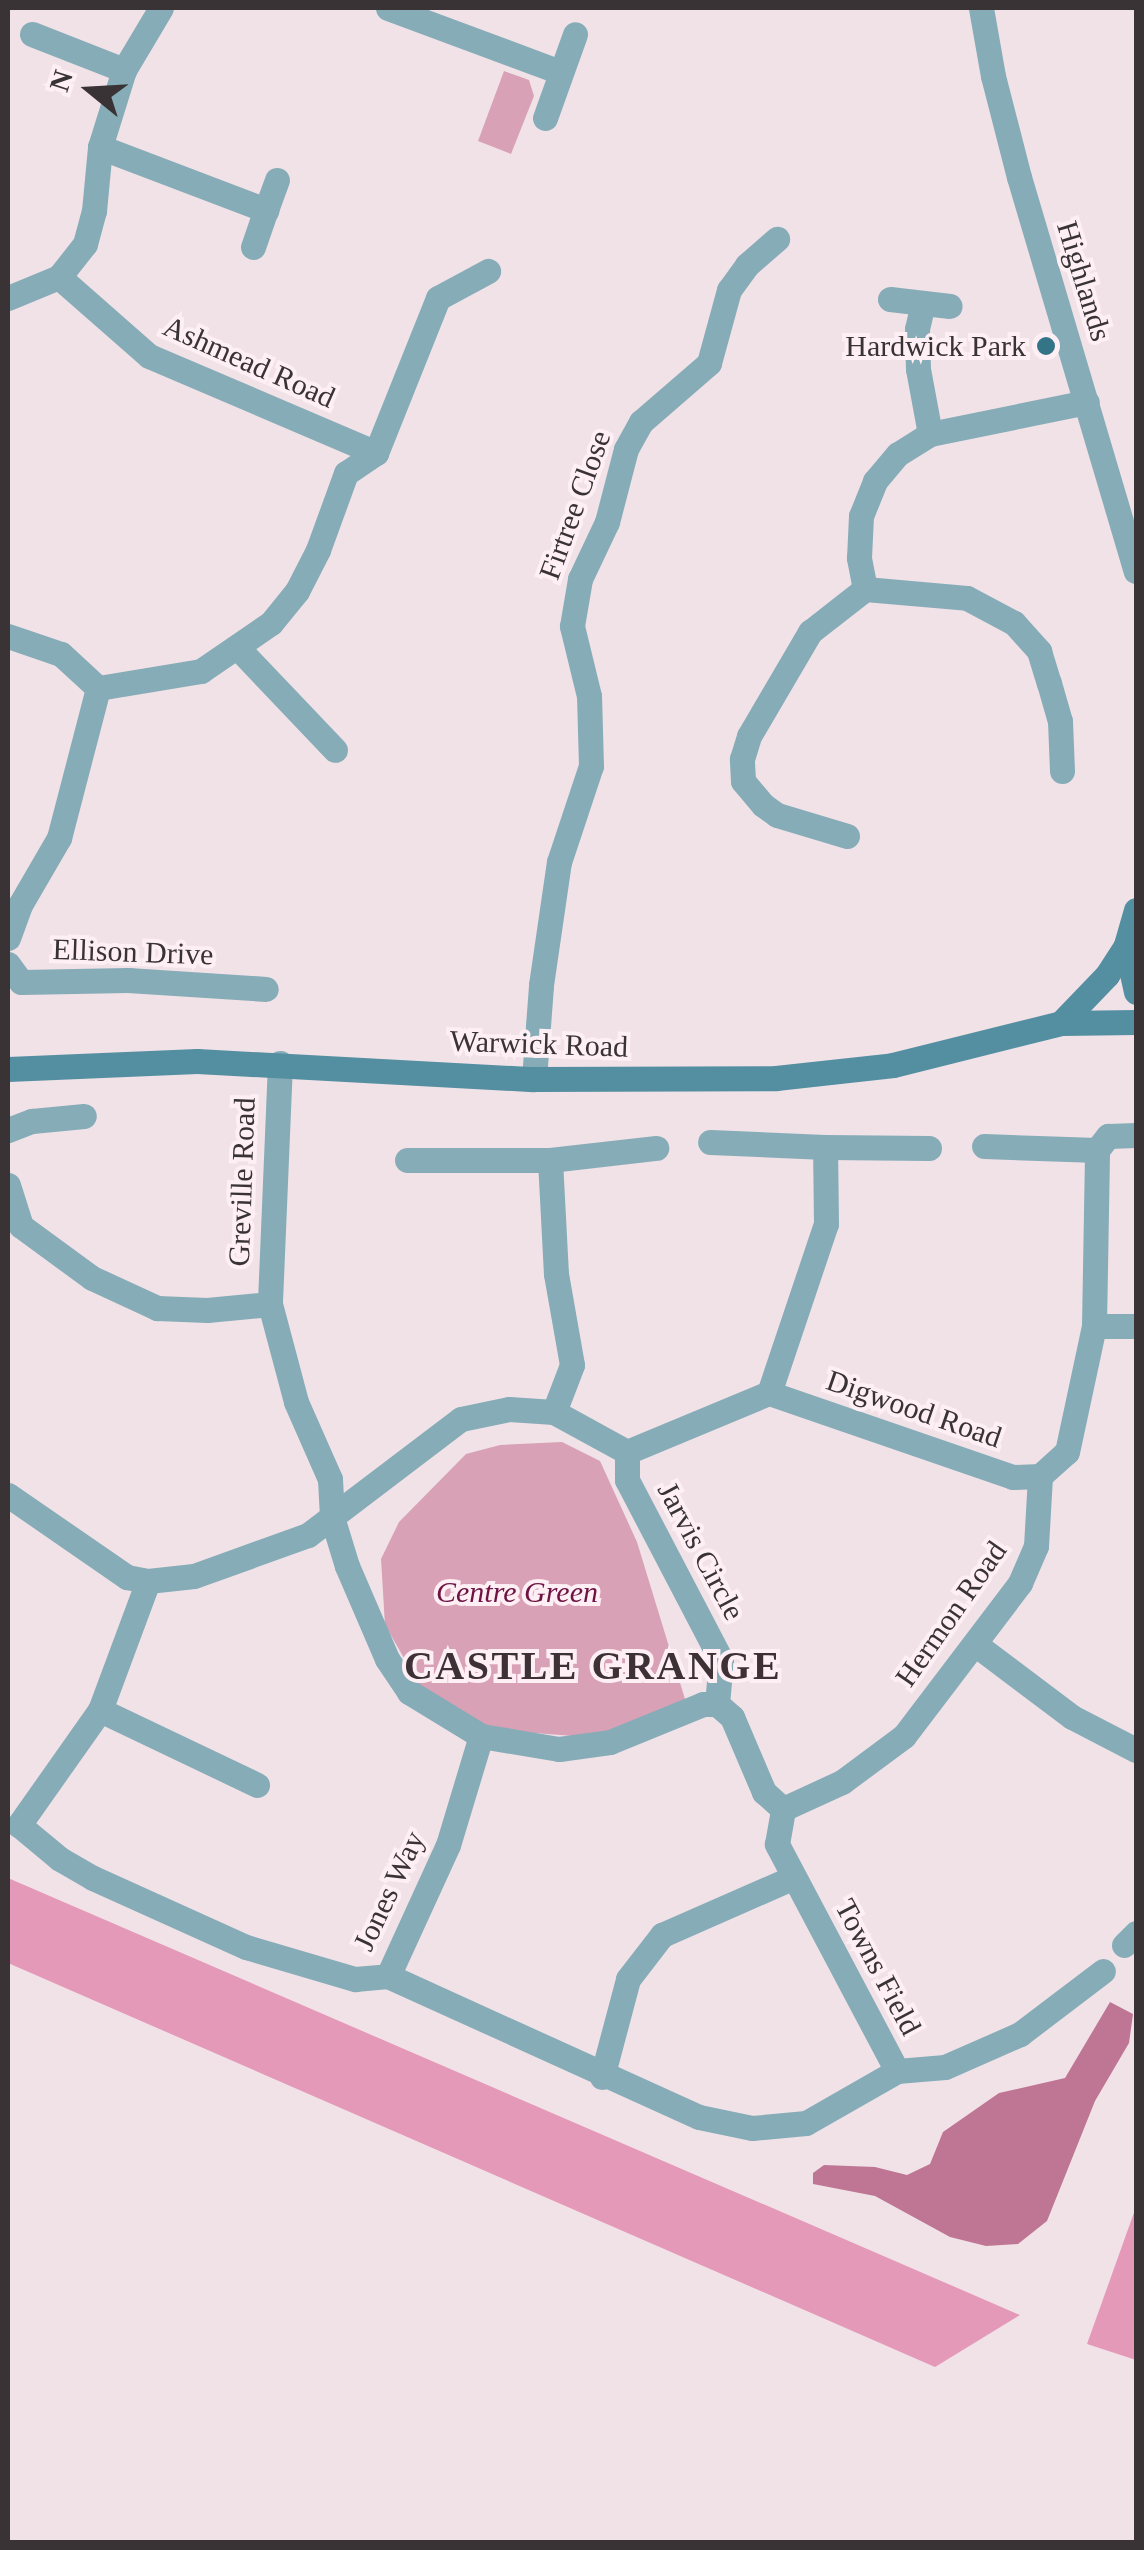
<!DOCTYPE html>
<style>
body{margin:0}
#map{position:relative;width:1144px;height:2550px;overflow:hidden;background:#f1e2e7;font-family:"Times New Roman",serif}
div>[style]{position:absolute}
.green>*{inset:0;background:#d8a1b6}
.forest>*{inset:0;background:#e599b8}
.water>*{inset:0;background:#bf7694}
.minor>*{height:25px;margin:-12.5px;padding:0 12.5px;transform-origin:12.5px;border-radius:12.5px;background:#86acb8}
.tertiary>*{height:25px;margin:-12.5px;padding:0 12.5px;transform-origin:12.5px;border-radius:12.5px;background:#86acb8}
.secondary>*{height:25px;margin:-12.5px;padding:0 12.5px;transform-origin:12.5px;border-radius:12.5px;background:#548fa1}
.dots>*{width:28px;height:28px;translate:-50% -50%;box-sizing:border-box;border:5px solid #feeff5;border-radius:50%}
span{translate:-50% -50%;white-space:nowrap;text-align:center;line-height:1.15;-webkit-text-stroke:8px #feeff5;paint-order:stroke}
.street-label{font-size:30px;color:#393335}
.poi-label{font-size:30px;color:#393335}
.right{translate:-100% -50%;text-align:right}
.park-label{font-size:30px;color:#6d1443;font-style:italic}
.district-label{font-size:40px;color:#3d3136;font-weight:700;letter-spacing:2.5px}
.frame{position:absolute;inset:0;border:10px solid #393335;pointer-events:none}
.north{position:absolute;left:40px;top:40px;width:100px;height:100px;-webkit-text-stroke:8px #feeff5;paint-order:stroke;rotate:288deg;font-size:28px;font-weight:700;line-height:40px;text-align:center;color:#393335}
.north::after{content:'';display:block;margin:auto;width:35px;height:45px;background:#393335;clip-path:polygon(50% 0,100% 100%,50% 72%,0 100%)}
</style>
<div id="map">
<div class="green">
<i style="clip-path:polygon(504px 71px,529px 80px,534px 96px,511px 154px,478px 141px)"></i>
<i style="clip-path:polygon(562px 1442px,600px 1461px,637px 1542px,685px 1699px,600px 1738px,483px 1729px,427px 1698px,385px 1625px,381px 1559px,399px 1522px,466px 1454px,500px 1445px)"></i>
</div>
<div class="forest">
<i style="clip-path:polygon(8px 1878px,1020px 2315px,935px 2367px,8px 1963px)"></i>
<i style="clip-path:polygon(1136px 2207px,1136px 2360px,1087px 2344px)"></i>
</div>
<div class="water">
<i style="clip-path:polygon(1110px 2002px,1133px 2014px,1129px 2043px,1095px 2101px,1047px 2221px,1018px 2244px,986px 2246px,950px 2237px,875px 2196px,813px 2184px,813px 2173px,824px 2165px,875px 2167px,907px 2175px,930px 2164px,943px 2132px,999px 2093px,1065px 2078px)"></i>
</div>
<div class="minor">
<i style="left:388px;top:8px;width:184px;rotate:20.4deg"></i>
<i style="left:32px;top:34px;width:99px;rotate:21.4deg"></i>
<i style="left:545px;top:118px;width:89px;rotate:-70.3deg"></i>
<i style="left:100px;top:147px;width:178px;rotate:20.8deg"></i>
<i style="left:266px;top:210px;width:32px;rotate:-70deg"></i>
<i style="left:253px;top:247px;width:39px;rotate:-71deg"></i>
<i style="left:59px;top:277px;width:120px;rotate:41.3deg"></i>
<i style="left:149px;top:356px;width:247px;rotate:23.1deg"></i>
<i style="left:376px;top:453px;width:36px;rotate:146deg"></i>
<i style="left:346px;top:473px;width:82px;rotate:110deg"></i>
<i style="left:318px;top:550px;width:46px;rotate:117.1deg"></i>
<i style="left:297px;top:591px;width:41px;rotate:129.1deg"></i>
<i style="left:271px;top:623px;width:85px;rotate:145.6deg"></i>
<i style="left:201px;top:671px;width:104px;rotate:170.6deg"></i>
<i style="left:8px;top:298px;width:55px;rotate:-22.4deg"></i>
<i style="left:59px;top:277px;width:42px;rotate:-51.8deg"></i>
<i style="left:85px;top:244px;width:34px;rotate:-75deg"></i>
<i style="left:94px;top:211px;width:64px;rotate:-84.6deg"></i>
<i style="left:100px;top:147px;width:81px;rotate:-72.7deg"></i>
<i style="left:124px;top:70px;width:72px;rotate:-59.2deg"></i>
<i style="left:890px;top:299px;width:60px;rotate:6.7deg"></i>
<i style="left:923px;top:303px;width:27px;rotate:103deg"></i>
<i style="left:917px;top:329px;width:40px;rotate:88.6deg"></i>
<i style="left:918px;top:369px;width:66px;rotate:79.5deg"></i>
<i style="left:376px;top:453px;width:167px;rotate:-68.2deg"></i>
<i style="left:438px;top:298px;width:57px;rotate:-28.4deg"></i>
<i style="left:865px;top:589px;width:102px;rotate:5deg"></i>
<i style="left:967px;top:598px;width:53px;rotate:28deg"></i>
<i style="left:1014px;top:623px;width:38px;rotate:48deg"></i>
<i style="left:1039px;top:651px;width:34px;rotate:73deg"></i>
<i style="left:1049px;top:683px;width:40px;rotate:74deg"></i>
<i style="left:1060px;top:721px;width:50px;rotate:87.7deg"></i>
<i style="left:8px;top:636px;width:56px;rotate:18.8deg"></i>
<i style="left:61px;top:654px;width:50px;rotate:42.6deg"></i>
<i style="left:237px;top:647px;width:142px;rotate:46.4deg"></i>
<i style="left:847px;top:836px;width:73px;rotate:-163.3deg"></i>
<i style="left:777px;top:815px;width:17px;rotate:-144deg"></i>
<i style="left:763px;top:805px;width:31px;rotate:-130deg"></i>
<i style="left:743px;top:781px;width:22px;rotate:-93deg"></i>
<i style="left:742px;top:759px;width:24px;rotate:-73deg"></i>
<i style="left:749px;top:736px;width:121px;rotate:-59.6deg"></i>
<i style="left:810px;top:632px;width:70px;rotate:-38deg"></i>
<i style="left:865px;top:589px;width:32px;rotate:-101deg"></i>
<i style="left:859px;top:558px;width:42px;rotate:-87.3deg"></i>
<i style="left:861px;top:516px;width:38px;rotate:-68deg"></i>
<i style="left:875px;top:481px;width:35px;rotate:-50deg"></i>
<i style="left:898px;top:454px;width:38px;rotate:-32deg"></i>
<i style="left:930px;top:434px;width:160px;rotate:-11.5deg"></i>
<i style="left:8px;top:938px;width:35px;rotate:-70deg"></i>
<i style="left:20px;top:905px;width:78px;rotate:-59.8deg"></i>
<i style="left:59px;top:838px;width:155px;rotate:-75.4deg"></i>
<i style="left:8px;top:964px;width:22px;rotate:54deg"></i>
<i style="left:21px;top:982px;width:107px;rotate:-1.1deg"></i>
<i style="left:128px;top:980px;width:138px;rotate:3.7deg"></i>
<i style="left:280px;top:1063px;width:241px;rotate:92.4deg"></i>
<i style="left:270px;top:1304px;width:101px;rotate:75.1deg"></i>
<i style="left:296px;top:1402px;width:84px;rotate:66.2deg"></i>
<i style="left:330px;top:1479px;width:38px;rotate:87deg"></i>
<i style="left:332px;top:1517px;width:51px;rotate:73deg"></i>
<i style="left:347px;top:1566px;width:101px;rotate:66.7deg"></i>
<i style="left:387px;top:1659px;width:40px;rotate:56deg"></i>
<i style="left:409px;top:1692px;width:84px;rotate:31.4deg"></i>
<i style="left:481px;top:1736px;width:79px;rotate:9.5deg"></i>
<i style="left:559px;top:1749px;width:51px;rotate:-7.8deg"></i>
<i style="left:610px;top:1742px;width:100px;rotate:-22.2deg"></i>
<i style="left:703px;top:1704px;width:14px"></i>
<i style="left:534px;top:1079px;width:94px;rotate:-85.7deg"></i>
<i style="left:541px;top:985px;width:124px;rotate:-81.7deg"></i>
<i style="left:559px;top:862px;width:101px;rotate:-71.6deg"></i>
<i style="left:591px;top:766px;width:70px;rotate:-91.6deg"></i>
<i style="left:589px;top:696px;width:72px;rotate:-103.7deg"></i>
<i style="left:572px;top:626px;width:48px;rotate:-80.3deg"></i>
<i style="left:580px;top:579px;width:63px;rotate:-64.7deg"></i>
<i style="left:607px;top:522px;width:75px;rotate:-75.4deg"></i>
<i style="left:626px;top:449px;width:31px;rotate:-61deg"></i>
<i style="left:641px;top:422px;width:90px;rotate:-40.9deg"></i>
<i style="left:709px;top:363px;width:76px;rotate:-74.7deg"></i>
<i style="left:729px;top:290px;width:31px;rotate:-54deg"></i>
<i style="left:747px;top:265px;width:40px;rotate:-41deg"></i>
<i style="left:8px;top:1130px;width:26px;rotate:-21deg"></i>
<i style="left:32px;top:1121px;width:52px;rotate:-5.5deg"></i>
<i style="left:825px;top:1147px;width:104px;rotate:0.6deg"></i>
<i style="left:1097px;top:1150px;width:18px;rotate:-52deg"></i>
<i style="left:1108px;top:1136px;width:28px;rotate:-2deg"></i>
<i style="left:407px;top:1160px;width:143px"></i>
<i style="left:550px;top:1160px;width:114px;rotate:87deg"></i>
<i style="left:556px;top:1274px;width:92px;rotate:80deg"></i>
<i style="left:572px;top:1365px;width:50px;rotate:111deg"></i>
<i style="left:550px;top:1160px;width:107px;rotate:-6.5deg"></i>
<i style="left:8px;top:1185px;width:43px;rotate:72.4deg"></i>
<i style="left:21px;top:1226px;width:88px;rotate:36.2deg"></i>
<i style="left:92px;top:1278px;width:72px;rotate:24.8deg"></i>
<i style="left:157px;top:1308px;width:50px;rotate:2.3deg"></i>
<i style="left:207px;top:1310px;width:63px;rotate:-5.4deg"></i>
<i style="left:1094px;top:1326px;width:42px"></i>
<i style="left:769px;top:1393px;width:258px;rotate:19deg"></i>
<i style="left:1013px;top:1477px;width:27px;rotate:-2deg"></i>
<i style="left:627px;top:1452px;width:154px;rotate:-22.6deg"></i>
<i style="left:769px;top:1393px;width:178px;rotate:-71.4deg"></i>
<i style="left:826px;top:1224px;width:77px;rotate:-90.7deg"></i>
<i style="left:825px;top:1147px;width:115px;rotate:-177.5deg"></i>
<i style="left:8px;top:1495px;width:145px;rotate:34.6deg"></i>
<i style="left:127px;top:1577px;width:21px;rotate:11deg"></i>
<i style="left:148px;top:1581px;width:46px;rotate:-6.2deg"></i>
<i style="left:194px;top:1576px;width:121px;rotate:-19.8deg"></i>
<i style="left:308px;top:1535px;width:192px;rotate:-37.2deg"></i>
<i style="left:461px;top:1419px;width:49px;rotate:-11.8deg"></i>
<i style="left:509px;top:1409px;width:45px;rotate:3.8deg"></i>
<i style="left:554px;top:1412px;width:83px;rotate:28.7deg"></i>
<i style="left:627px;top:1452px;width:28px;rotate:90deg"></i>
<i style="left:627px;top:1480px;width:203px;rotate:62.4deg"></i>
<i style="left:721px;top:1660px;width:44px;rotate:95.2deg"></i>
<i style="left:148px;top:1581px;width:138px;rotate:110.4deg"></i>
<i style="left:100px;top:1710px;width:141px;rotate:125.2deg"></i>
<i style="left:19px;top:1825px;width:53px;rotate:39.7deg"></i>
<i style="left:60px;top:1859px;width:38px;rotate:30deg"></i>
<i style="left:93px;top:1878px;width:168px;rotate:24.3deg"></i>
<i style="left:246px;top:1947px;width:114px;rotate:16.4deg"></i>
<i style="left:355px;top:1979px;width:33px;rotate:-5deg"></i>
<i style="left:388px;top:1976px;width:144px;rotate:-65.4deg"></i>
<i style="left:448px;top:1845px;width:114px;rotate:-73.2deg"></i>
<i style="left:975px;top:1644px;width:121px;rotate:37deg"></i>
<i style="left:1072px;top:1717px;width:72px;rotate:27.3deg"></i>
<i style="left:717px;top:1704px;width:20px;rotate:41deg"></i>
<i style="left:732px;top:1717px;width:82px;rotate:66.9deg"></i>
<i style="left:764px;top:1792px;width:25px;rotate:42deg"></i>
<i style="left:100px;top:1710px;width:174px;rotate:25.5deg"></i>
<i style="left:783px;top:1809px;width:65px;rotate:-24.6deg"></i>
<i style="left:842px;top:1782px;width:77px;rotate:-36.6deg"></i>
<i style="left:904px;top:1736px;width:192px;rotate:-52.8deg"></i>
<i style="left:1020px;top:1583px;width:40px;rotate:-66.6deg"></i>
<i style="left:1036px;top:1546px;width:70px;rotate:-86.7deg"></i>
<i style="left:1040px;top:1476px;width:36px;rotate:-42deg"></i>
<i style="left:1067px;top:1452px;width:129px;rotate:-77.9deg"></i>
<i style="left:1094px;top:1326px;width:176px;rotate:-89deg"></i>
<i style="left:1097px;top:1150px;width:113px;rotate:-178deg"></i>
<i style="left:1124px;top:1945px;width:17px;rotate:-45deg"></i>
<i style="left:388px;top:1976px;width:341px;rotate:24.4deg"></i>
<i style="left:699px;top:2117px;width:54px;rotate:11.7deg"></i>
<i style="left:752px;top:2128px;width:54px;rotate:-5.3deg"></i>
<i style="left:806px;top:2123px;width:105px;rotate:-29.7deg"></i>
<i style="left:897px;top:2071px;width:257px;rotate:-117.9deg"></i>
<i style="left:777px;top:1844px;width:36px;rotate:-80deg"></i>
<i style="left:897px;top:2071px;width:48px;rotate:-4.8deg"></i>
<i style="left:945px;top:2067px;width:82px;rotate:-23.7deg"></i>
<i style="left:1020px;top:2034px;width:104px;rotate:-37.2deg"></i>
<i style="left:602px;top:2077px;width:101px;rotate:-75.1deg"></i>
<i style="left:628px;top:1979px;width:56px;rotate:-52.3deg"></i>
<i style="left:662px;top:1935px;width:144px;rotate:-23.7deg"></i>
</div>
<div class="tertiary">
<i style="left:981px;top:8px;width:69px;rotate:80deg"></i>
<i style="left:993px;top:76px;width:104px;rotate:75.6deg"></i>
<i style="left:1019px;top:177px;width:411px;rotate:73.5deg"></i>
</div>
<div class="secondary">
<i style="left:1136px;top:910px;width:37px;rotate:106deg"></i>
<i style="left:1126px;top:946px;width:47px;rotate:77.7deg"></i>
<i style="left:1061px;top:1023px;width:66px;rotate:-46.2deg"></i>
<i style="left:1107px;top:975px;width:35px;rotate:-57deg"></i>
<i style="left:8px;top:1069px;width:189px;rotate:-2.4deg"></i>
<i style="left:197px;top:1061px;width:337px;rotate:3.1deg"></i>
<i style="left:534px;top:1079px;width:242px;rotate:-0.2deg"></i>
<i style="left:776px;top:1078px;width:118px;rotate:-6.3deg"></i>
<i style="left:893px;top:1065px;width:173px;rotate:-14deg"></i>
<i style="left:1061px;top:1023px;width:75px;rotate:-0.8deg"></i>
</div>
<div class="dots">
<i style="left:1046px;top:346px;background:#337487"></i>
</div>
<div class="street-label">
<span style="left:1084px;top:281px;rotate:73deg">Highlands</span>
<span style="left:249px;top:362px;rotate:24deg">Ashmead Road</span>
<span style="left:575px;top:505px;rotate:-70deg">Firtree Close</span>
<span style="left:133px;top:952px;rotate:2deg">Ellison Drive</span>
<span style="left:539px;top:1044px;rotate:2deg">Warwick Road</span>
<span style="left:242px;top:1182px;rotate:-88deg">Greville Road</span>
<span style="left:914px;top:1409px;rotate:19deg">Digwood Road</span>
<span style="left:701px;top:1551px;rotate:62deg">Jarvis Circle</span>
<span style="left:951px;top:1614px;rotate:-55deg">Hermon Road</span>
<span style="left:389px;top:1891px;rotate:-65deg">Jones Way</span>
<span style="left:878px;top:1967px;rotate:62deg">Towns Field</span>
</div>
<div class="poi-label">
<span class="right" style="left:1026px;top:346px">Hardwick Park</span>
</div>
<div class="park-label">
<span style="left:517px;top:1592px">Centre Green</span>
</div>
<div class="district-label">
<span style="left:593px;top:1666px">CASTLE GRANGE</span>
</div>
<div class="frame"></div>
<div class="north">N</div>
</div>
